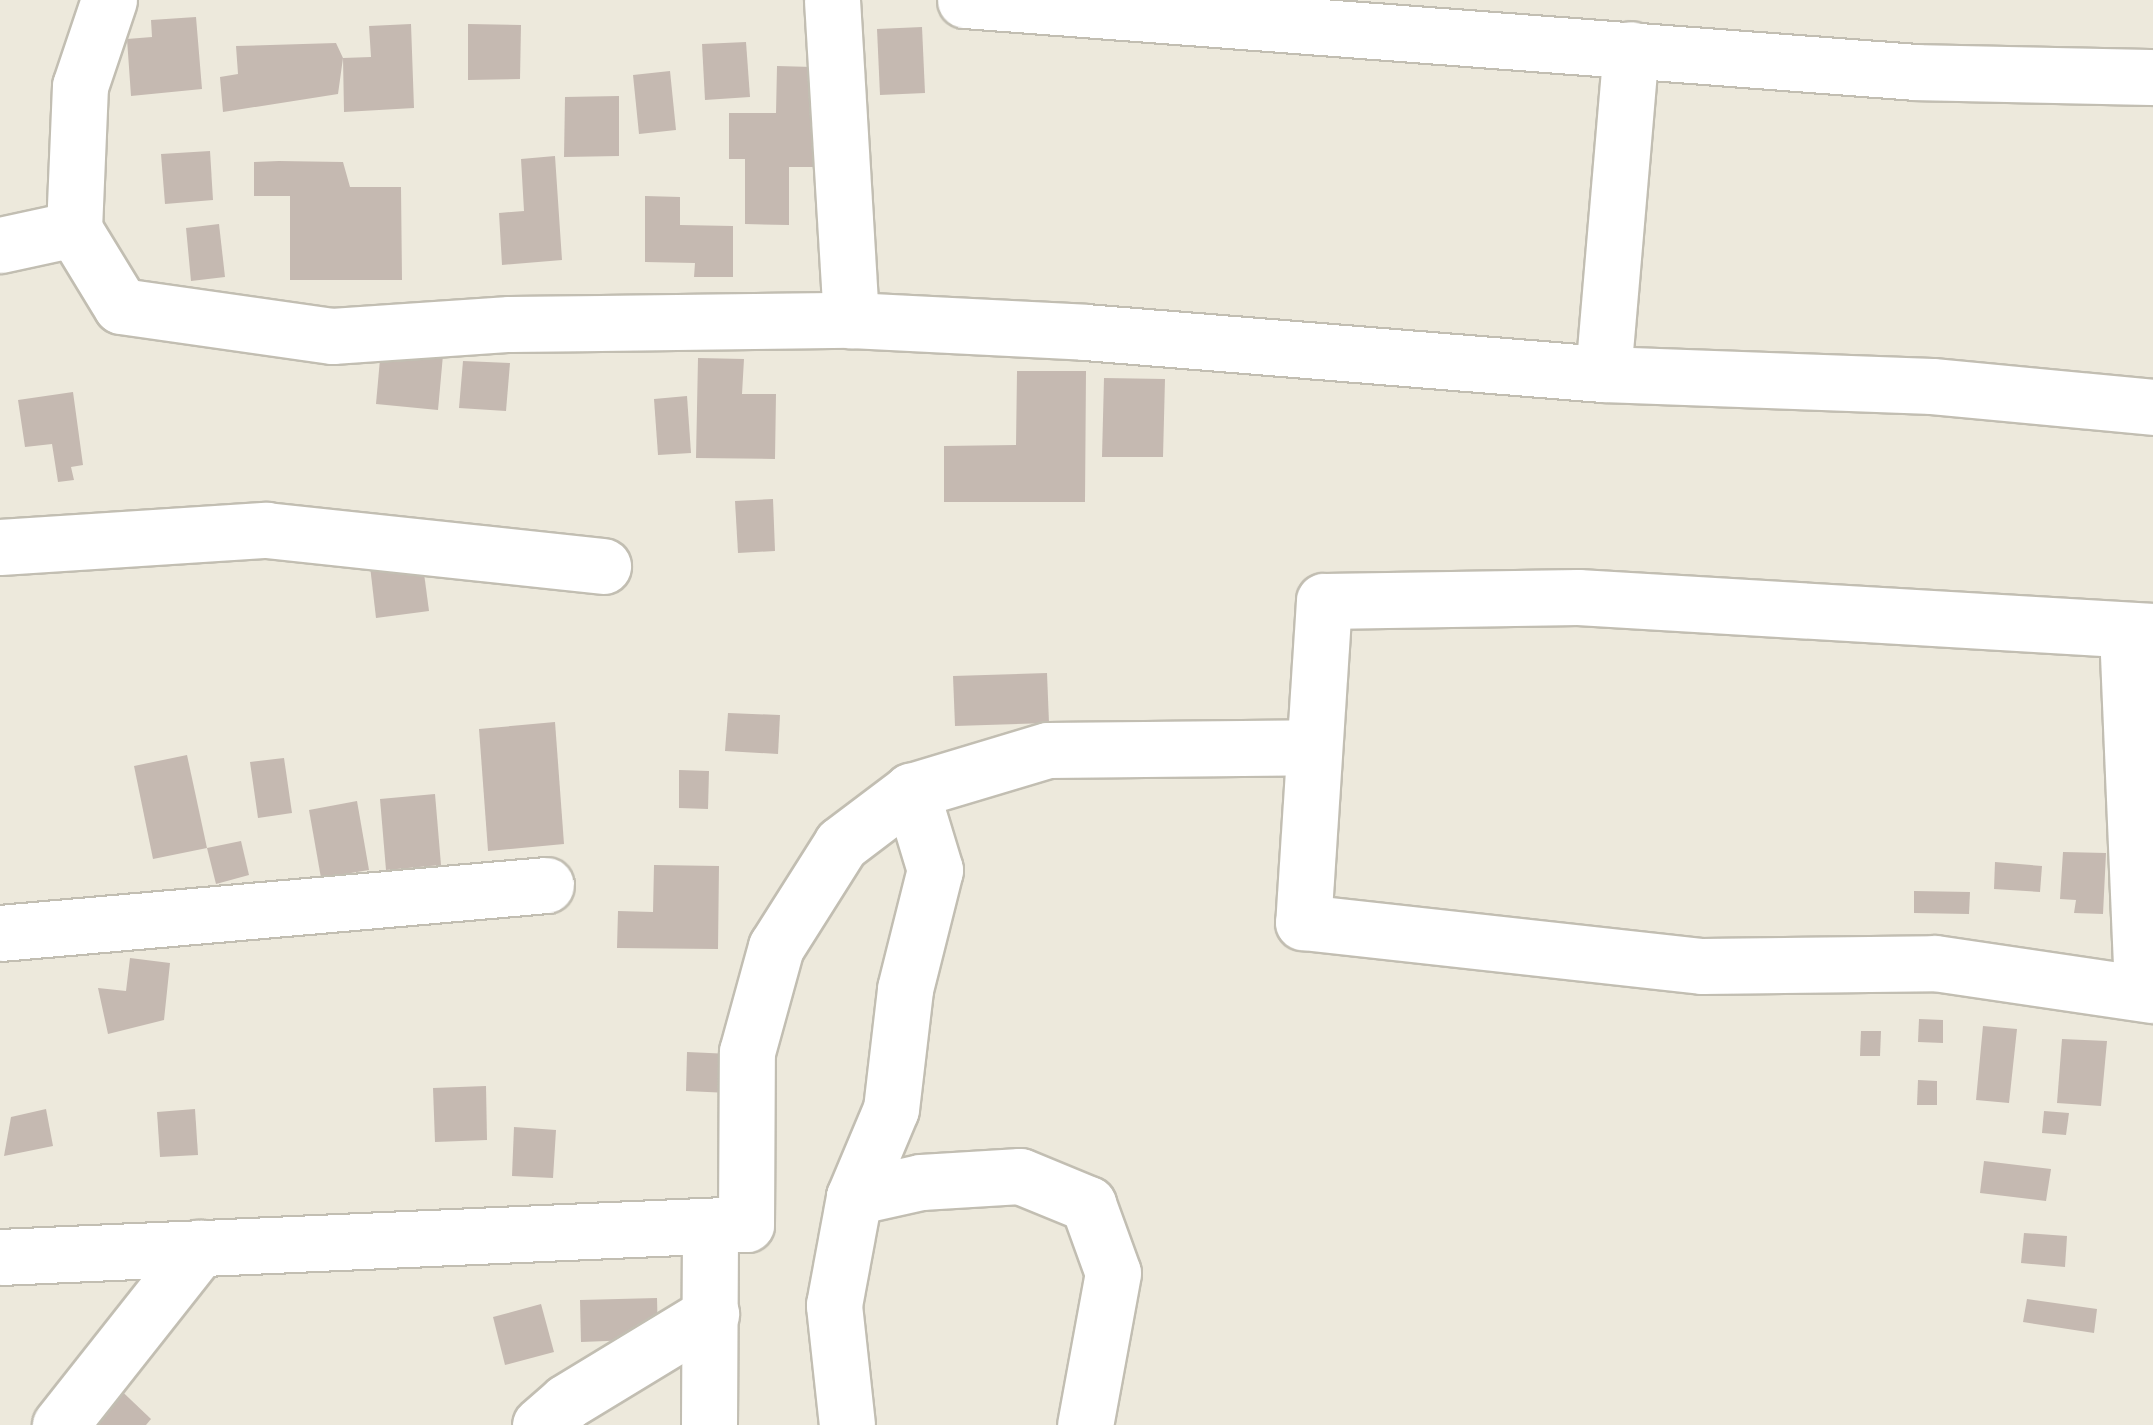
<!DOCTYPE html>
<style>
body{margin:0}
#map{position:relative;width:2153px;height:1425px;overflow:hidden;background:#ede9dc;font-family:"Fira Sans Condensed",sans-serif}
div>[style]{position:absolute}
.building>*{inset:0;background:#c5b9b1}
.roads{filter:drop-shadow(2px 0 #c2beb2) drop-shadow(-2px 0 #c2beb2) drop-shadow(0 2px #c2beb2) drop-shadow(0 -2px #c2beb2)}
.minor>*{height:55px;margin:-27.5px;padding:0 27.5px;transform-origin:27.5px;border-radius:27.5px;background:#fff}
span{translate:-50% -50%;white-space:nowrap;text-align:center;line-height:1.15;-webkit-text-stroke:8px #fff;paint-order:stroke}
</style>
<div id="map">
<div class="building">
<i style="clip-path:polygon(196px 17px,202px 89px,131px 96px,127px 39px,152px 37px,151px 20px)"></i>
<i style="clip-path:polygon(411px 24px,414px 108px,344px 112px,343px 58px,338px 94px,223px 112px,220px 77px,238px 74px,236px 46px,336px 43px,343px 58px,371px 57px,369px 26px)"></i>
<i style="clip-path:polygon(468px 24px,521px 25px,520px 79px,468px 80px)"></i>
<i style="clip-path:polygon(922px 27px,925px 93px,880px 95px,877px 29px)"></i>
<i style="clip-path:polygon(746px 42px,750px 97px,705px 100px,702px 44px)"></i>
<i style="clip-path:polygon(777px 66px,813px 67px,813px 167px,789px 167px,789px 225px,745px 224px,745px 159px,729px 159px,729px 113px,776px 113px)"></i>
<i style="clip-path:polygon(670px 71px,676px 130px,639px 134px,633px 75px)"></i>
<i style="clip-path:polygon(619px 96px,619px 156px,564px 157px,565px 97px)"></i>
<i style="clip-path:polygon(210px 151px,213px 200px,165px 204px,161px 154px)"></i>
<i style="clip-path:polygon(555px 156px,562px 260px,502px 265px,499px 213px,524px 211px,521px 159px)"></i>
<i style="clip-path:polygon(279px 161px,343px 162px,350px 187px,401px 187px,402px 280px,290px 280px,290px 196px,254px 196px,254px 162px)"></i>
<i style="clip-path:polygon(645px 196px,680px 197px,680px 225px,733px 226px,733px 277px,694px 277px,695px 263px,645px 262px)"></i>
<i style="clip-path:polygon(219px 224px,225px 277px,191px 281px,186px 228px)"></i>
<i style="clip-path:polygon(381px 348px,443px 355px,438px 410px,376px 404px)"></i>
<i style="clip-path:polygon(698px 358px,744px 359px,742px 394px,776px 394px,775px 459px,696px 458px)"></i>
<i style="clip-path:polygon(463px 361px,510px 363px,506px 411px,459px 408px)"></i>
<i style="clip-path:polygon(1017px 371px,1086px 371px,1085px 502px,944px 502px,944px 446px,1016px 445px)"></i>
<i style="clip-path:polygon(1104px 378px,1165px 379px,1163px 457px,1102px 457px)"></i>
<i style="clip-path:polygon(73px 392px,83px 465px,71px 467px,74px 480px,58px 482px,52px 444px,25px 447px,18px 400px)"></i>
<i style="clip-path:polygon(687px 396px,691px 453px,658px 455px,654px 399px)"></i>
<i style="clip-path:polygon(773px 499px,775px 551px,738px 553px,735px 501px)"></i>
<i style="clip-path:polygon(422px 558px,429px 611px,376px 618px,370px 566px)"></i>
<i style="clip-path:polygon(1047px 673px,1049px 723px,955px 726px,953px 676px)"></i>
<i style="clip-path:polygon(728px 713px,780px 715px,778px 754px,725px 751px)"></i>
<i style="clip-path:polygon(555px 722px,564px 844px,488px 851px,479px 729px)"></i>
<i style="clip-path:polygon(187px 755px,207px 848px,153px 859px,134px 766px)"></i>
<i style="clip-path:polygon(284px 758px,292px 813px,258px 818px,250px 762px)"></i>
<i style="clip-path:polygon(679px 770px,709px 771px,708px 809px,679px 808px)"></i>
<i style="clip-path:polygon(435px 794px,441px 865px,386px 870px,380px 799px)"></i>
<i style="clip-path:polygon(357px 801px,369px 870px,321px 878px,309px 810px)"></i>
<i style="clip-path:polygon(241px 841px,249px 875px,216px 884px,207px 848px)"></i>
<i style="clip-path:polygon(2063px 852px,2106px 853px,2103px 914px,2074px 913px,2076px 900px,2060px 899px)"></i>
<i style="clip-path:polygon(1995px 862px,2042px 866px,2040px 892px,1994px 889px)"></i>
<i style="clip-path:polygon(654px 865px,719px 866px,718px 949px,617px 948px,618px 911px,653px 912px)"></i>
<i style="clip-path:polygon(1914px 891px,1970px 892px,1969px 914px,1914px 913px)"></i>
<i style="clip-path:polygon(130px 958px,170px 963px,164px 1020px,108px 1034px,98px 988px,126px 991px)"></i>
<i style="clip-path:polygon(1919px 1019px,1943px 1020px,1943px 1043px,1918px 1042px)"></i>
<i style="clip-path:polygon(1983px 1026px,2017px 1029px,2009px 1103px,1976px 1100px)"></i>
<i style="clip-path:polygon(1861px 1031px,1881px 1031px,1880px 1056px,1860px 1056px)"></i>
<i style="clip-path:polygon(2062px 1039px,2107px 1041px,2101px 1106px,2057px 1103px)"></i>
<i style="clip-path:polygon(687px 1052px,731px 1054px,729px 1093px,686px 1091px)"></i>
<i style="clip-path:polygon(1918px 1080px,1937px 1081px,1937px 1105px,1917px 1105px)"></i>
<i style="clip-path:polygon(486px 1086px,487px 1140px,435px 1142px,433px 1088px)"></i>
<i style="clip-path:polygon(46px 1109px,53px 1146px,4px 1156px,11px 1117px)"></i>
<i style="clip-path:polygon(195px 1109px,198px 1155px,160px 1157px,157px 1112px)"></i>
<i style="clip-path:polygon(2044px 1111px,2069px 1113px,2066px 1135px,2042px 1133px)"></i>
<i style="clip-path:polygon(514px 1127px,556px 1130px,553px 1178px,512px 1176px)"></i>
<i style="clip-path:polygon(1984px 1161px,2051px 1169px,2046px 1201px,1980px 1193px)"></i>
<i style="clip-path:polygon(2024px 1233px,2067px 1236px,2065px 1267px,2021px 1263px)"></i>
<i style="clip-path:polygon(657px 1298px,658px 1339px,581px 1342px,580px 1300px)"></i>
<i style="clip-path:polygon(2027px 1299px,2097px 1309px,2094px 1333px,2023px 1322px)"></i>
<i style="clip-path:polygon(541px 1304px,554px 1352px,505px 1365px,493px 1317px)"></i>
<i style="clip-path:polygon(109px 1379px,151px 1419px,146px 1425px,66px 1425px)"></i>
</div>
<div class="roads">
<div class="minor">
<i style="left:109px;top:0;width:91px;rotate:108.6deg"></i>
<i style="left:80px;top:86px;width:143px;rotate:92.4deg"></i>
<i style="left:74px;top:229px;width:90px;rotate:58.6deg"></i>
<i style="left:121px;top:306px;width:213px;rotate:8.1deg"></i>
<i style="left:332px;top:336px;width:178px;rotate:-3.9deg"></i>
<i style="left:510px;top:324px;width:341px;rotate:-0.7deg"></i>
<i style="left:851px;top:320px;width:234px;rotate:2.9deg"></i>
<i style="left:1085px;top:332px;width:520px;rotate:4.64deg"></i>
<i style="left:1603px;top:374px;width:329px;rotate:2.1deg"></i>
<i style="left:1932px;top:386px;width:222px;rotate:5.4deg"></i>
<i style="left:832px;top:0;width:321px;rotate:86.6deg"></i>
<i style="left:965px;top:0;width:953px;rotate:4.33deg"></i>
<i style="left:1915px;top:72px;width:238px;rotate:1.2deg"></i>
<i style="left:0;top:245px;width:76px;rotate:-12.2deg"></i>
<i style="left:1603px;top:374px;width:326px;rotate:-85.1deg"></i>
<i style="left:0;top:547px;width:267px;rotate:-3.7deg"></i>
<i style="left:266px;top:530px;width:339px;rotate:6.1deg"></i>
<i style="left:2127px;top:631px;width:362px;rotate:87.6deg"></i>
<i style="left:2153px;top:631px;width:576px;rotate:-176.62deg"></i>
<i style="left:1578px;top:597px;width:254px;rotate:179.1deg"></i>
<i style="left:1324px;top:601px;width:322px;rotate:93.7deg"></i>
<i style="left:1303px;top:922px;width:401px;rotate:6.3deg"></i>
<i style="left:1702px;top:966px;width:233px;rotate:-0.7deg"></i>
<i style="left:1935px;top:963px;width:220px;rotate:8.4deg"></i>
<i style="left:0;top:933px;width:548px;rotate:-5.02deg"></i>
<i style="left:854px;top:1197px;width:69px;rotate:-12.6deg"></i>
<i style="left:921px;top:1182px;width:99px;rotate:-3.5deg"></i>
<i style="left:1020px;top:1176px;width:74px;rotate:22.4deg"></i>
<i style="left:1088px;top:1204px;width:73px;rotate:70.1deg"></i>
<i style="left:1113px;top:1273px;width:155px;rotate:100.4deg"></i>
<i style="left:0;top:1257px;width:747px;rotate:-2.53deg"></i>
<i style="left:746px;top:1224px;width:172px;rotate:-89.7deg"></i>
<i style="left:747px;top:1052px;width:109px;rotate:-74.6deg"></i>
<i style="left:776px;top:947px;width:122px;rotate:-57.7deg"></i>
<i style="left:841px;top:844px;width:88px;rotate:-37.1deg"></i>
<i style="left:911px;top:791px;width:143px;rotate:-16.7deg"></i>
<i style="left:1048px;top:750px;width:266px;rotate:-0.6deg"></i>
<i style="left:60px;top:1425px;width:226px;rotate:-51.7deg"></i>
<i style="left:540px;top:1425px;width:35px;rotate:-41deg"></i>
<i style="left:566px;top:1402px;width:170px;rotate:-31.3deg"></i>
<i style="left:709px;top:1425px;width:199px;rotate:-89.7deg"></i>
<i style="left:847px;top:1425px;width:121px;rotate:-96.2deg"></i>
<i style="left:834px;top:1305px;width:110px;rotate:-79.5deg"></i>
<i style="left:854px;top:1197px;width:95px;rotate:-67.2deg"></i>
<i style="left:891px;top:1109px;width:121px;rotate:-83.3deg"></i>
<i style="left:905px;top:989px;width:123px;rotate:-75.9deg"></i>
<i style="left:935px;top:870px;width:83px;rotate:-106.9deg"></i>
</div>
</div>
</div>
